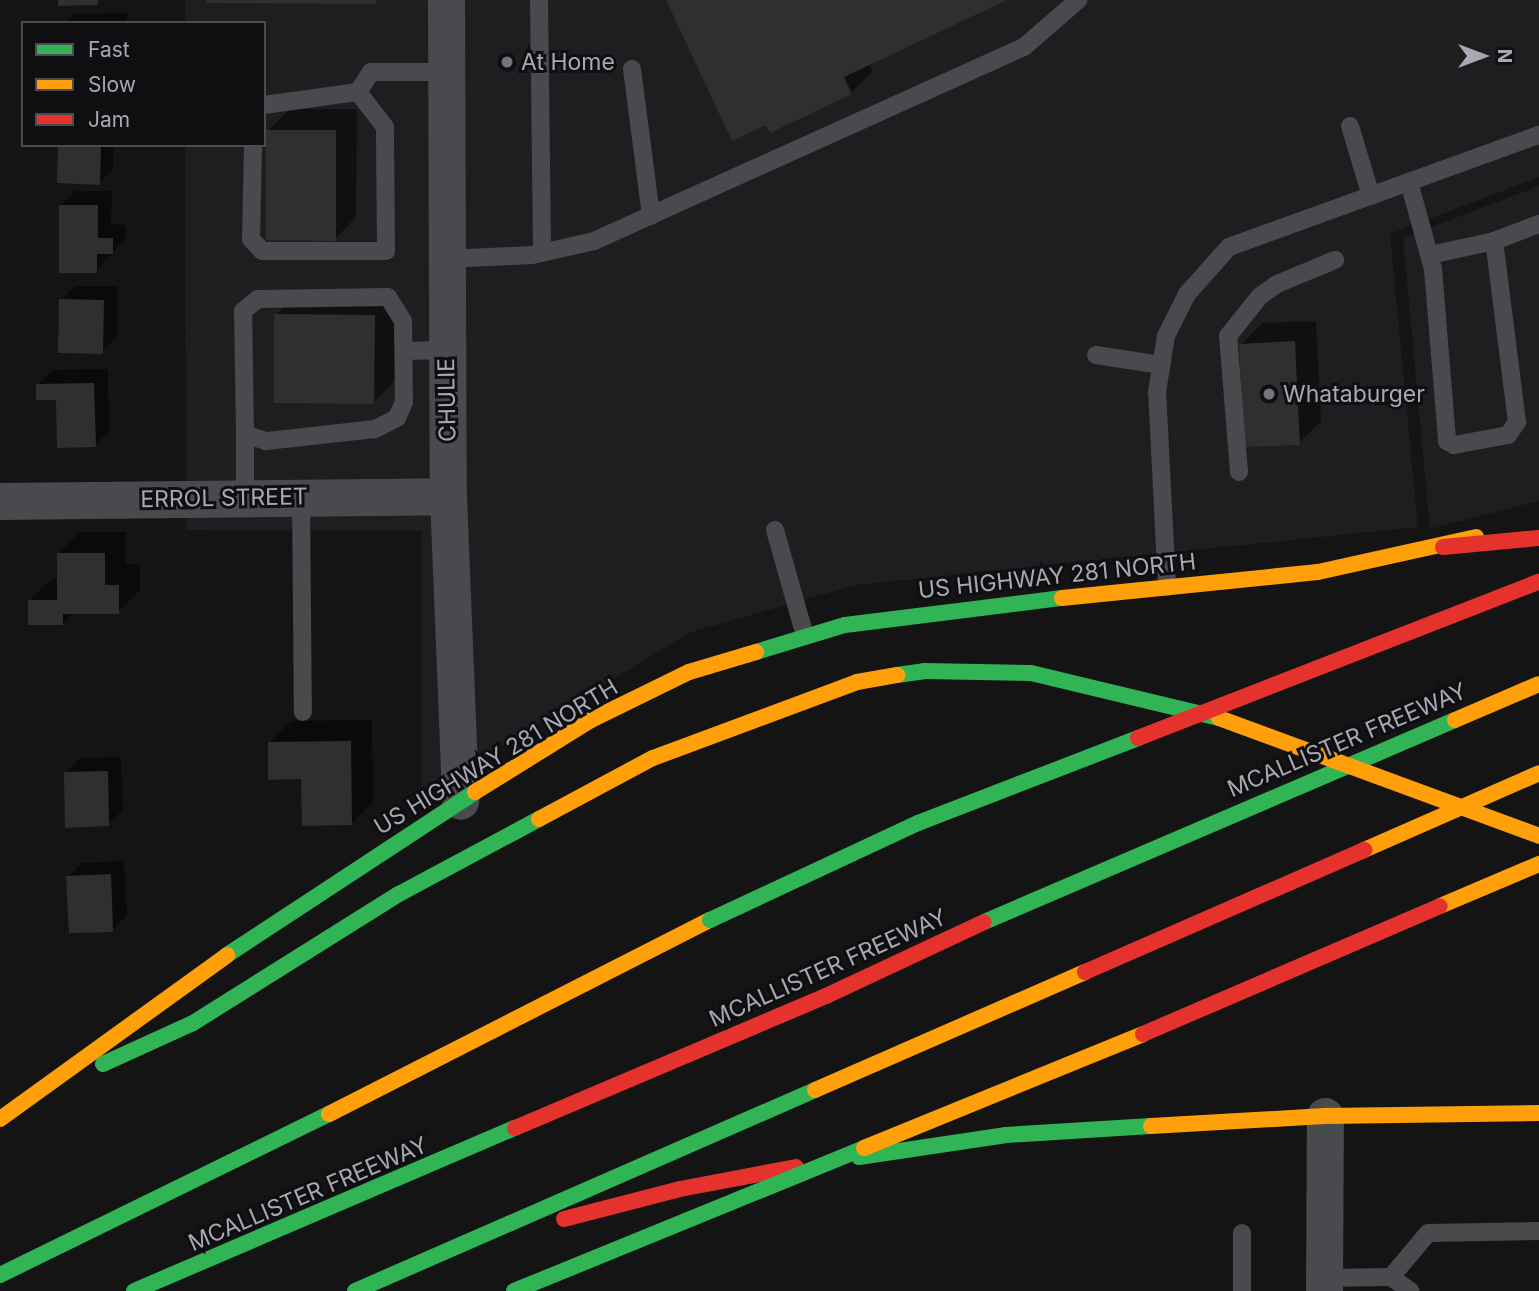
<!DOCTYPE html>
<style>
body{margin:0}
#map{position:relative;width:1539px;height:1291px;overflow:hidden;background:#141414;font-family:Inter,sans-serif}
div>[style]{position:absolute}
.built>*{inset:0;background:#1e1e20}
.shadow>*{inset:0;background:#0007}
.building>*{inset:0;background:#2f2f30}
.lane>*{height:18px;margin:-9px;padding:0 9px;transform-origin:9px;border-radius:9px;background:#494a4d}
.street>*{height:37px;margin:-18.5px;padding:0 18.5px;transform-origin:18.5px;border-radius:18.5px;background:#494a4d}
.fast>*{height:16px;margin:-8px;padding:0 8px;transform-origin:8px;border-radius:8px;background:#30b455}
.slow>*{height:16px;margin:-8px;padding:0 8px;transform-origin:8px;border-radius:8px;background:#ff9f0a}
.jam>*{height:16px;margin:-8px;padding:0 8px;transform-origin:8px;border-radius:8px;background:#e5322d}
.fast-bridge>*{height:16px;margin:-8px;padding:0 8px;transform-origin:8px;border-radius:8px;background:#30b455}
.slow-bridge>*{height:16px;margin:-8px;padding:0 8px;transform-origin:8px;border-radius:8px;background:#ff9f0a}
.jam-bridge>*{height:16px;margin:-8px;padding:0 8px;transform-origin:8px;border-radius:8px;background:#e5322d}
.dots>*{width:19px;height:19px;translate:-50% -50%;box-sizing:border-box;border:4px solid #0f0e10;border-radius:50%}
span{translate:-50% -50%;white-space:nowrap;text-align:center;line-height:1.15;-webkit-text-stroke:6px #0f0e10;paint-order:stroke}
.poi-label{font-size:23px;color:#a6a9b4}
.left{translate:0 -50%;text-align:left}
.street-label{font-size:23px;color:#a6a9b4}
.legend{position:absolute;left:21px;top:21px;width:245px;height:126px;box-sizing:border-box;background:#0f0e10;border:2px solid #4b4c52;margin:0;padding:9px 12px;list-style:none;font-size:21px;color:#a6a9b4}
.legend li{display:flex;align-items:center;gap:14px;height:35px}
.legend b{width:35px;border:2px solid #4b4c52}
.north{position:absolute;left:1448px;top:21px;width:70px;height:70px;-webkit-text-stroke:5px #0f0e10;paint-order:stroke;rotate:90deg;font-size:19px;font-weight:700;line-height:28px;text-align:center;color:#a6a9b4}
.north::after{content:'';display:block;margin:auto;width:24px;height:32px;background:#a6a9b4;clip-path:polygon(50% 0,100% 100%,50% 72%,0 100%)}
</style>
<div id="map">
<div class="built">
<i style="clip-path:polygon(185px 0,1539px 0,1539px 177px,1390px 234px,1418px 527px,856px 585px,691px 632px,421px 795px,422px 531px,186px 530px,185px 145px,264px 145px,264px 23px,185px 23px)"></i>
<i style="clip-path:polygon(1539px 186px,1539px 501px,1430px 529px,1403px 238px)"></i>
</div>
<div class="shadow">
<i style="clip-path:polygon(668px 0,1002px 0,869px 63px,873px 71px,851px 93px)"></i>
<i style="clip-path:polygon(127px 13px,127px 23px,65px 23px,74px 14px)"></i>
<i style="clip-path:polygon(290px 109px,357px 109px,356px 217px,335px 239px,268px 131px)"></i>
<i style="clip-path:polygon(60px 145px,114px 145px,113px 169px,99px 183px)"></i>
<i style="clip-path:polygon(75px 191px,112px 191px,111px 224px,126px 225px,126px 238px,96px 271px,61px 205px)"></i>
<i style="clip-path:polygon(75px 286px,118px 286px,117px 337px,102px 352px,61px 300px)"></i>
<i style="clip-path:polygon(298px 293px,396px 294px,395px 380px,374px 402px,276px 315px)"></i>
<i style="clip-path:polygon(1316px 321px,1321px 421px,1299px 443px,1241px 345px,1262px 323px)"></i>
<i style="clip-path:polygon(108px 369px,109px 431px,95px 445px,58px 398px,38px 385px,52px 370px)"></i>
<i style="clip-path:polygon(81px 532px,126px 532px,126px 564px,140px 564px,140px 590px,118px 612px,74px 612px,63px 624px,30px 600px,52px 579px,59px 579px,59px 553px)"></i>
<i style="clip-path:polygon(372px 720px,373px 802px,352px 823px,270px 742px,291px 721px)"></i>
<i style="clip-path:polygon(121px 757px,123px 810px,108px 825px,66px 773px,80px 758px)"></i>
<i style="clip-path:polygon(124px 861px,127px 916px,112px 930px,68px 877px,82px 863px)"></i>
</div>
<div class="building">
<i style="clip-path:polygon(58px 0,98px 0,98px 5px,58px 6px)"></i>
<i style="clip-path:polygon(206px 0,376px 0,376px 4px,206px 3px)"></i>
<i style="clip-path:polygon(666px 0,1007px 0,844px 77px,852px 94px,770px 133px,766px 125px,732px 141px)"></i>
<i style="clip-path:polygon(266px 130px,336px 130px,336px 241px,266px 240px)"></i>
<i style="clip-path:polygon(58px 145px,101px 145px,100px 185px,57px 183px)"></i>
<i style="clip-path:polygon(59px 205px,98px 205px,98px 238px,113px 238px,113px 254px,97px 254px,97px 273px,59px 273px)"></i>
<i style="clip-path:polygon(59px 299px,104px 300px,103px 354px,58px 353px)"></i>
<i style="clip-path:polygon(274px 314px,375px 315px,374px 404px,274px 403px)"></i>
<i style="clip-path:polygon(1295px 341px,1300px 445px,1244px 447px,1239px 344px)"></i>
<i style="clip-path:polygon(94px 383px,96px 447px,57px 448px,56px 400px,36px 400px,36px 384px)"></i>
<i style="clip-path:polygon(57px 553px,105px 553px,105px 585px,119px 585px,119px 614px,63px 614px,63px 625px,28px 625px,28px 600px,57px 600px)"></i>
<i style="clip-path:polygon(351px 741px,352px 825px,302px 826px,301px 779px,268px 780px,268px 742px)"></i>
<i style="clip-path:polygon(108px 771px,109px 826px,65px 828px,64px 772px)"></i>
<i style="clip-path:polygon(111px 874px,113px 932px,69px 933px,66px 876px)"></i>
</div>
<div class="lane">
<i style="left:539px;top:0;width:253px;rotate:89.3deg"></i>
<i style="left:632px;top:69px;width:148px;rotate:82.6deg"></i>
<i style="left:264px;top:105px;width:95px;rotate:-7.9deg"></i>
<i style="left:358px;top:92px;width:24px;rotate:-57deg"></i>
<i style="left:371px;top:72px;width:75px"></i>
<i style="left:1350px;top:126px;width:73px;rotate:73.3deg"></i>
<i style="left:253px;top:145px;width:94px;rotate:91.2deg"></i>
<i style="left:251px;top:239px;width:16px;rotate:47deg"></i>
<i style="left:262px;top:251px;width:124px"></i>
<i style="left:386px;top:251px;width:124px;rotate:-90.5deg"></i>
<i style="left:385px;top:127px;width:44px;rotate:-127.6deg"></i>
<i style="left:1409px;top:182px;width:90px;rotate:74.6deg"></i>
<i style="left:1433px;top:269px;width:173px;rotate:85.3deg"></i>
<i style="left:1447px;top:441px;width:8px;rotate:30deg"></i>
<i style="left:1454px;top:445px;width:55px;rotate:-10.5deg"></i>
<i style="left:1508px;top:435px;width:16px;rotate:-55deg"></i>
<i style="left:1517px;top:422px;width:182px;rotate:-97.2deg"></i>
<i style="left:1494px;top:241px;width:48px;rotate:-20.7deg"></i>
<i style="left:1430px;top:255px;width:66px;rotate:-12.3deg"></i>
<i style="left:445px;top:259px;width:87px;rotate:-2.6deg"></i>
<i style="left:532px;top:255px;width:64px;rotate:-12.7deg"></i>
<i style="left:594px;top:241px;width:472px;rotate:-24.3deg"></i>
<i style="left:1024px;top:47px;width:72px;rotate:-41deg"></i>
<i style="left:388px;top:297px;width:28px;rotate:58deg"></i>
<i style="left:403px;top:321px;width:81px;rotate:89.3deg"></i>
<i style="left:404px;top:402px;width:17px;rotate:114deg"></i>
<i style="left:397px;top:418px;width:25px;rotate:153deg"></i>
<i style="left:375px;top:429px;width:110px;rotate:173.7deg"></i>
<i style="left:266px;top:441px;width:22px;rotate:-162deg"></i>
<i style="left:245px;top:434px;width:123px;rotate:-90.9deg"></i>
<i style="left:243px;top:311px;width:19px;rotate:-39deg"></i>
<i style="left:258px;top:299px;width:130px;rotate:-0.9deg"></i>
<i style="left:404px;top:351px;width:43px;rotate:-1.3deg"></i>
<i style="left:1096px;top:355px;width:66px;rotate:8.7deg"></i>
<i style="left:1239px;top:472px;width:136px;rotate:-94.6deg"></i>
<i style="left:1228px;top:336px;width:51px;rotate:-51.3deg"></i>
<i style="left:1260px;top:296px;width:21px;rotate:-35deg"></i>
<i style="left:1277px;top:284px;width:63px;rotate:-22.5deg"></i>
<i style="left:245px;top:498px;width:64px;rotate:-90deg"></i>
<i style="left:301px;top:498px;width:214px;rotate:89.5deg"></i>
<i style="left:775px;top:530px;width:110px;rotate:74.2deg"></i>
<i style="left:1167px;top:587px;width:195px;rotate:-92.9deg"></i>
<i style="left:1157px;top:392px;width:57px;rotate:-80.9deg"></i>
<i style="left:1166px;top:336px;width:47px;rotate:-63.4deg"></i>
<i style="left:1187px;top:294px;width:63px;rotate:-48.2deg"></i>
<i style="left:1229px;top:247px;width:330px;rotate:-19.9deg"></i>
<i style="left:1391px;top:1277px;width:57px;rotate:-49.9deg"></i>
<i style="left:1428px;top:1233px;width:111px;rotate:-1deg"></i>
<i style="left:1324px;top:1278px;width:67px;rotate:-0.9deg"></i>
<i style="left:1391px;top:1277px;width:24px;rotate:36deg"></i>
<i style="left:1242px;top:1291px;width:58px;rotate:-90deg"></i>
</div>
<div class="street">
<i style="left:446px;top:0;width:496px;rotate:89.8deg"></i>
<i style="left:448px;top:496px;width:305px;rotate:87.7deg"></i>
<i style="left:0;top:501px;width:448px;rotate:-0.6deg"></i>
<i style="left:1324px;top:1291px;width:175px;rotate:-89.7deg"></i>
</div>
<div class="fast">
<i style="left:756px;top:652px;width:93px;rotate:-16.9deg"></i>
<i style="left:845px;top:625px;width:219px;rotate:-7.1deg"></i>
<i style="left:897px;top:675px;width:27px;rotate:-8deg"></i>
<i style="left:924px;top:671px;width:107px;rotate:1.1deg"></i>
<i style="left:1031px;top:673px;width:193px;rotate:13.5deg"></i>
<i style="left:984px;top:922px;width:512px;rotate:-23.21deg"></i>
<i style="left:227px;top:955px;width:297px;rotate:-33.3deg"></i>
<i style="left:103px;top:1064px;width:99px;rotate:-24.5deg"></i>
<i style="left:193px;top:1023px;width:243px;rotate:-32.1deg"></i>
<i style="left:399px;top:894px;width:159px;rotate:-28.2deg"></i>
<i style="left:859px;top:1157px;width:149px;rotate:-8.5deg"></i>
<i style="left:1006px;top:1135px;width:145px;rotate:-3.6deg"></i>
<i style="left:0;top:1275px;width:366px;rotate:-26.1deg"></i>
<i style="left:134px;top:1291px;width:414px;rotate:-23.2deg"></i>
<i style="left:355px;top:1291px;width:502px;rotate:-23.6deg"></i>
</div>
<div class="slow">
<i style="left:1062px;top:598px;width:257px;rotate:-5.8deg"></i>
<i style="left:1318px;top:572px;width:162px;rotate:-12.5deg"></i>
<i style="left:1455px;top:720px;width:91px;rotate:-23.2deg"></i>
<i style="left:475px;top:792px;width:137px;rotate:-31.8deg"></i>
<i style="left:591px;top:720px;width:109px;rotate:-26.1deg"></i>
<i style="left:689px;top:672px;width:70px;rotate:-16.6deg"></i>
<i style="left:539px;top:819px;width:129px;rotate:-28.2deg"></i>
<i style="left:653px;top:758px;width:218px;rotate:-20.4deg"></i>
<i style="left:857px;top:682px;width:41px;rotate:-9.9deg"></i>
<i style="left:1364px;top:850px;width:191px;rotate:-23.7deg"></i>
<i style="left:815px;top:1090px;width:295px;rotate:-23.6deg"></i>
<i style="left:329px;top:1114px;width:428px;rotate:-27deg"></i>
<i style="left:1325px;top:1116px;width:214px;rotate:-0.8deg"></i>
<i style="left:0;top:1119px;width:280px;rotate:-35.8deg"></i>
<i style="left:1151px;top:1126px;width:174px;rotate:-3.3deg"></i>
</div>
<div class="jam">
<i style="left:1443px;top:547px;width:96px;rotate:-5.4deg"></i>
<i style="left:1085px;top:972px;width:305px;rotate:-23.6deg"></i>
<i style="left:515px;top:1128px;width:338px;rotate:-23deg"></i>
<i style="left:826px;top:996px;width:174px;rotate:-25.1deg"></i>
<i style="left:564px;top:1219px;width:120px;rotate:-14.5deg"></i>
<i style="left:680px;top:1189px;width:118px;rotate:-10.7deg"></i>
</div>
<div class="fast-bridge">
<i style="left:710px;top:920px;width:230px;rotate:-25deg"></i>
<i style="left:918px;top:823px;width:236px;rotate:-21.1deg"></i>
<i style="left:514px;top:1291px;width:378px;rotate:-22.2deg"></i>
</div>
<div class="slow-bridge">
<i style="left:1219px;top:718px;width:341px;rotate:20.2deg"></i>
<i style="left:1440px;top:906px;width:108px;rotate:-23deg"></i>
<i style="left:864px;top:1148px;width:301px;rotate:-22.2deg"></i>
</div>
<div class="jam-bridge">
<i style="left:1138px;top:738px;width:430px;rotate:-21.3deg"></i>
<i style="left:1143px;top:1034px;width:323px;rotate:-23.3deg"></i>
</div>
<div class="dots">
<i style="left:507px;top:62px;background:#73757c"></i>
<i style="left:1269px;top:394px;background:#73757c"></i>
</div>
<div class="poi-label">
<span class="left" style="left:521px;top:62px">At Home</span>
<span class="left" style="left:1283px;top:394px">Whataburger</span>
</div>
<div class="street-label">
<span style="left:447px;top:400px;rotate:-91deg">CHULIE</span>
<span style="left:224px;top:498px;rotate:-1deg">ERROL STREET</span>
<span style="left:1057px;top:576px;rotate:-6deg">US HIGHWAY 281 NORTH</span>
<span style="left:1347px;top:740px;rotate:-23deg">MCALLISTER FREEWAY</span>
<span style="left:496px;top:757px;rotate:-31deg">US HIGHWAY 281 NORTH</span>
<span style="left:828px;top:968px;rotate:-24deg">MCALLISTER FREEWAY</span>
<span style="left:308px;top:1194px;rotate:-23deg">MCALLISTER FREEWAY</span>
</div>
<ul class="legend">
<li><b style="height:9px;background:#30b455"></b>Fast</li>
<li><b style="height:9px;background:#ff9f0a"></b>Slow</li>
<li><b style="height:9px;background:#e5322d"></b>Jam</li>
</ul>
<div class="north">N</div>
</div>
